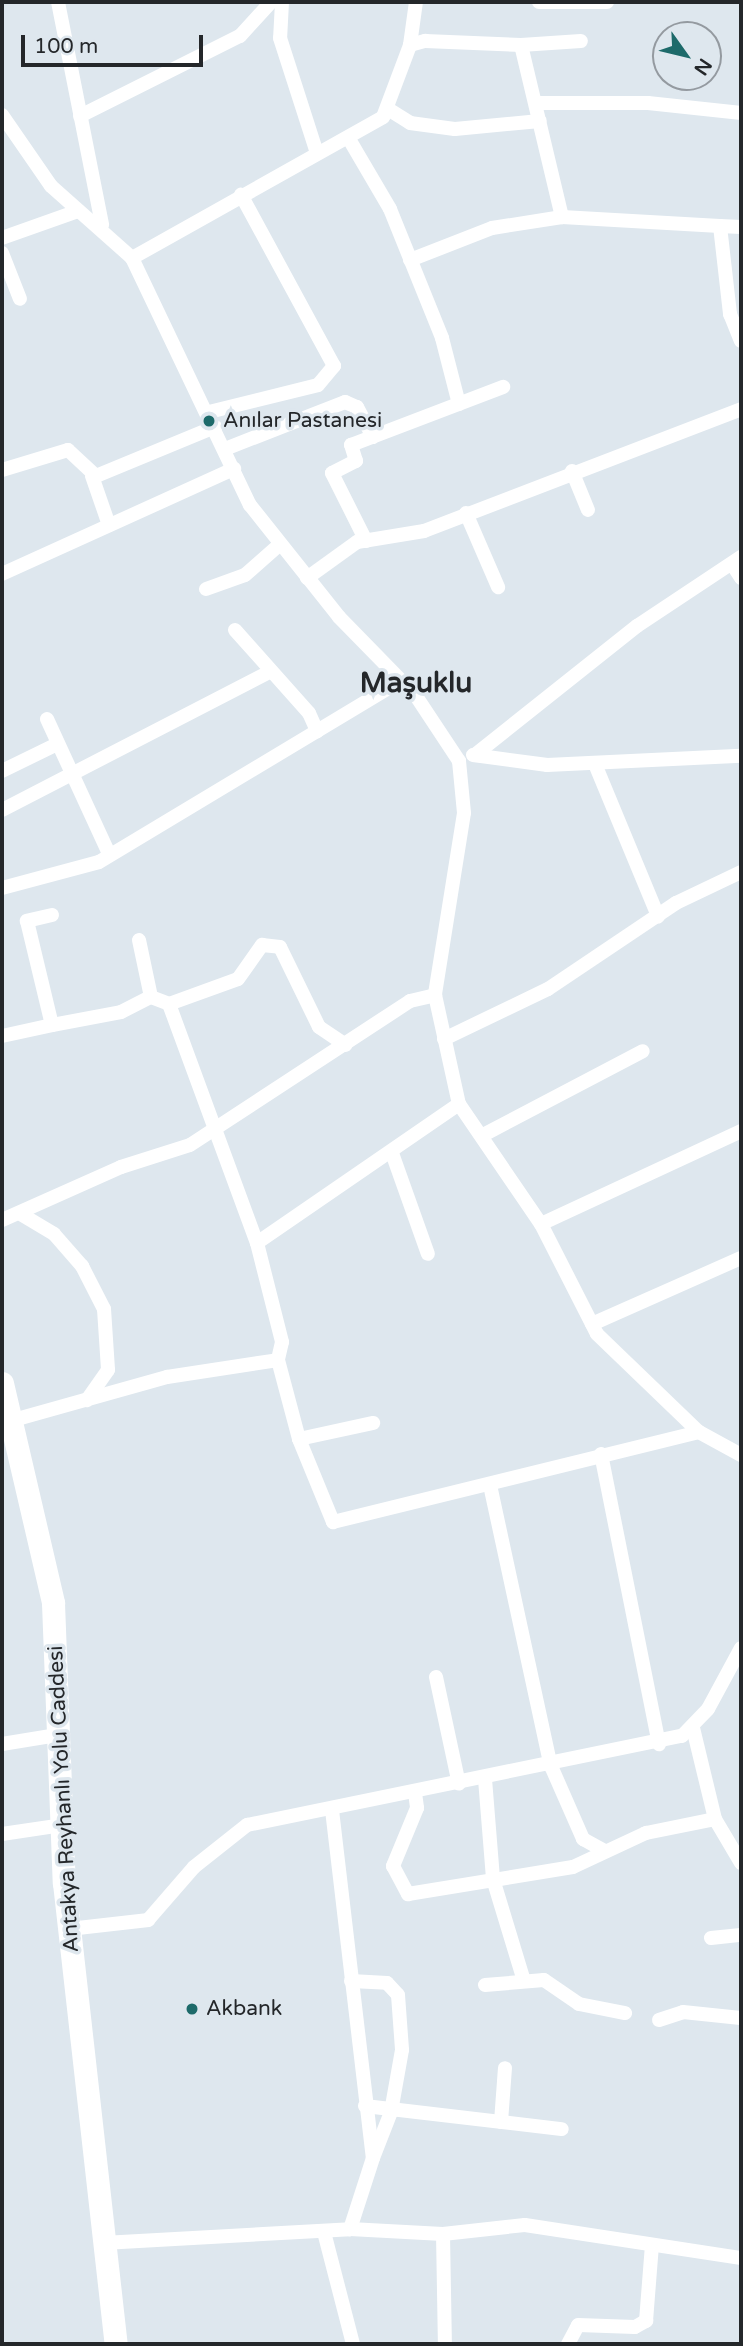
<!DOCTYPE html>
<meta charset="utf-8">
<style>
body{margin:0}
#map{position:relative;width:743px;height:2346px;overflow:hidden;background:#dee7ee;font-family:"Varela Round",sans-serif}
div>[style]{position:absolute}
.street>*{height:14px;margin:-7px;padding:0 7px;transform-origin:7px;border-radius:7px;background:#fff}
.primary>*{height:23px;margin:-11.5px;padding:0 11.5px;transform-origin:11.5px;border-radius:11.5px;background:#fff}
.dots>*{width:19px;height:19px;translate:-50% -50%;box-sizing:border-box;border:4px solid #dee7ee;border-radius:50%}
span{translate:-50% -50%;white-space:nowrap;text-align:center;line-height:1.15;-webkit-text-stroke:7px #dee7ee;paint-order:stroke}
.poi-label{font-size:21px;color:#24272a}
.left{translate:0 -50%;text-align:left}
.street-label{font-size:21px;color:#24272a}
.district-label{font-size:28px;color:#24272a;font-weight:700}
.frame{position:absolute;inset:0;border:4px solid #24272a;pointer-events:none}
.north{position:absolute;left:652px;top:21px;width:70px;height:70px;box-sizing:border-box;background:#dee7ee;border:2px solid #949aa0;border-radius:50%;rotate:124deg;font-size:19px;font-weight:700;line-height:28px;text-align:center;color:#24272a}
.north::after{content:'';display:block;margin:auto;width:24px;height:32px;background:#1d6a6a;clip-path:polygon(50% 0,100% 100%,50% 72%,0 100%)}
.scale{position:absolute;left:21px;top:35px;width:182px;height:32px;box-sizing:border-box;border:4px solid #24272a;border-top:0;padding-left:9px;font-size:21px;line-height:24px;white-space:nowrap;color:#24272a;-webkit-text-stroke:5px #dee7ee;paint-order:stroke}
</style>
<div id="map">
<div class="street">
<i style="left:58px;top:2px;width:227px;rotate:78.8deg"></i>
<i style="left:282px;top:2px;width:36px;rotate:93deg"></i>
<i style="left:280px;top:38px;width:121px;rotate:72.2deg"></i>
<i style="left:539px;top:2px;width:68px"></i>
<i style="left:410px;top:45px;width:43px;rotate:-82.1deg"></i>
<i style="left:521px;top:45px;width:60px;rotate:-3.8deg"></i>
<i style="left:537px;top:103px;width:111px"></i>
<i style="left:648px;top:103px;width:94px;rotate:6.1deg"></i>
<i style="left:388px;top:109px;width:26px;rotate:32deg"></i>
<i style="left:410px;top:123px;width:45px;rotate:7.6deg"></i>
<i style="left:455px;top:129px;width:85px;rotate:-5.4deg"></i>
<i style="left:2px;top:115px;width:86px;rotate:55.4deg"></i>
<i style="left:51px;top:186px;width:108px;rotate:41.6deg"></i>
<i style="left:132px;top:258px;width:274px;rotate:64.5deg"></i>
<i style="left:250px;top:505px;width:143px;rotate:51.5deg"></i>
<i style="left:339px;top:617px;width:110px;rotate:45.7deg"></i>
<i style="left:416px;top:696px;width:78px;rotate:56.5deg"></i>
<i style="left:459px;top:761px;width:52px;rotate:84.5deg"></i>
<i style="left:464px;top:813px;width:184px;rotate:99.1deg"></i>
<i style="left:435px;top:995px;width:112px;rotate:77.6deg"></i>
<i style="left:459px;top:1104px;width:145px;rotate:55.7deg"></i>
<i style="left:541px;top:1224px;width:123px;rotate:63deg"></i>
<i style="left:597px;top:1334px;width:141px;rotate:43.9deg"></i>
<i style="left:699px;top:1432px;width:48px;rotate:28.7deg"></i>
<i style="left:80px;top:116px;width:179px;rotate:-26.6deg"></i>
<i style="left:240px;top:36px;width:46px;rotate:-47.6deg"></i>
<i style="left:349px;top:139px;width:81px;rotate:59.6deg"></i>
<i style="left:390px;top:209px;width:139px;rotate:68deg"></i>
<i style="left:442px;top:338px;width:68px;rotate:75.6deg"></i>
<i style="left:720px;top:226px;width:21px;rotate:3deg"></i>
<i style="left:2px;top:238px;width:81px;rotate:-19.6deg"></i>
<i style="left:2px;top:253px;width:49px;rotate:68.6deg"></i>
<i style="left:132px;top:258px;width:288px;rotate:-29.3deg"></i>
<i style="left:383px;top:117px;width:77px;rotate:-69.4deg"></i>
<i style="left:410px;top:45px;width:16px;rotate:-15deg"></i>
<i style="left:425px;top:41px;width:96px;rotate:2.4deg"></i>
<i style="left:521px;top:45px;width:177px;rotate:76.6deg"></i>
<i style="left:410px;top:260px;width:88px;rotate:-21.3deg"></i>
<i style="left:492px;top:228px;width:71px;rotate:-8.9deg"></i>
<i style="left:562px;top:217px;width:158px;rotate:3.3deg"></i>
<i style="left:720px;top:226px;width:89px;rotate:83.5deg"></i>
<i style="left:730px;top:314px;width:29px;rotate:68deg"></i>
<i style="left:209px;top:412px;width:112px;rotate:-13.9deg"></i>
<i style="left:318px;top:385px;width:25px;rotate:-50deg"></i>
<i style="left:334px;top:366px;width:195px;rotate:-118.5deg"></i>
<i style="left:225px;top:449px;width:129px;rotate:-21.4deg"></i>
<i style="left:345px;top:402px;width:13px;rotate:23deg"></i>
<i style="left:357px;top:407px;width:34px;rotate:62deg"></i>
<i style="left:2px;top:470px;width:69px;rotate:-16.9deg"></i>
<i style="left:68px;top:450px;width:38px;rotate:43deg"></i>
<i style="left:96px;top:476px;width:129px;rotate:-22.4deg"></i>
<i style="left:572px;top:471px;width:42px;rotate:67.7deg"></i>
<i style="left:92px;top:476px;width:52px;rotate:70.9deg"></i>
<i style="left:466px;top:513px;width:81px;rotate:66.6deg"></i>
<i style="left:366px;top:541px;width:76px;rotate:-116.6deg"></i>
<i style="left:332px;top:473px;width:27px;rotate:-27deg"></i>
<i style="left:356px;top:461px;width:17px;rotate:-107deg"></i>
<i style="left:351px;top:445px;width:163px;rotate:-20.9deg"></i>
<i style="left:732px;top:564px;width:17px;rotate:57deg"></i>
<i style="left:2px;top:574px;width:255px;rotate:-24.4deg"></i>
<i style="left:307px;top:578px;width:62px;rotate:-35.8deg"></i>
<i style="left:357px;top:542px;width:68px;rotate:-9.3deg"></i>
<i style="left:424px;top:531px;width:340px;rotate:-21deg"></i>
<i style="left:206px;top:589px;width:41px;rotate:-19.7deg"></i>
<i style="left:245px;top:575px;width:45px;rotate:-41.4deg"></i>
<i style="left:235px;top:630px;width:111px;rotate:48.3deg"></i>
<i style="left:309px;top:713px;width:20px;rotate:66deg"></i>
<i style="left:47px;top:719px;width:149px;rotate:65.3deg"></i>
<i style="left:476px;top:754px;width:206px;rotate:-38.5deg"></i>
<i style="left:637px;top:626px;width:125px;rotate:-33.6deg"></i>
<i style="left:473px;top:755px;width:75px;rotate:7.7deg"></i>
<i style="left:547px;top:765px;width:194px;rotate:-2.7deg"></i>
<i style="left:595px;top:764px;width:165px;rotate:67.5deg"></i>
<i style="left:2px;top:771px;width:61px;rotate:-26.1deg"></i>
<i style="left:2px;top:810px;width:299px;rotate:-27.3deg"></i>
<i style="left:2px;top:888px;width:100px;rotate:-15deg"></i>
<i style="left:99px;top:862px;width:350px;rotate:-31deg"></i>
<i style="left:52px;top:915px;width:26px;rotate:167deg"></i>
<i style="left:27px;top:921px;width:107px;rotate:76.5deg"></i>
<i style="left:52px;top:1025px;width:70px;rotate:-10.7deg"></i>
<i style="left:121px;top:1012px;width:34px;rotate:-27deg"></i>
<i style="left:139px;top:940px;width:58px;rotate:78.1deg"></i>
<i style="left:151px;top:997px;width:19px;rotate:21deg"></i>
<i style="left:169px;top:1004px;width:73px;rotate:-19.9deg"></i>
<i style="left:238px;top:979px;width:42px;rotate:-54.8deg"></i>
<i style="left:262px;top:945px;width:18px;rotate:6deg"></i>
<i style="left:280px;top:947px;width:89px;rotate:64deg"></i>
<i style="left:319px;top:1027px;width:32px;rotate:34deg"></i>
<i style="left:169px;top:1004px;width:255px;rotate:69.8deg"></i>
<i style="left:2px;top:1036px;width:51px;rotate:-12.4deg"></i>
<i style="left:444px;top:1039px;width:115px;rotate:-25.7deg"></i>
<i style="left:548px;top:989px;width:154px;rotate:-33.9deg"></i>
<i style="left:676px;top:903px;width:72px;rotate:-25.5deg"></i>
<i style="left:459px;top:1104px;width:245px;rotate:145.5deg"></i>
<i style="left:257px;top:1243px;width:102px;rotate:75.8deg"></i>
<i style="left:282px;top:1342px;width:18px;rotate:103deg"></i>
<i style="left:278px;top:1360px;width:82px;rotate:75.1deg"></i>
<i style="left:299px;top:1439px;width:90px;rotate:67.7deg"></i>
<i style="left:333px;top:1522px;width:377px;rotate:-13.8deg"></i>
<i style="left:485px;top:1134px;width:178px;rotate:-27.7deg"></i>
<i style="left:392px;top:1153px;width:107px;rotate:70.4deg"></i>
<i style="left:19px;top:1213px;width:41px;rotate:31deg"></i>
<i style="left:54px;top:1234px;width:43px;rotate:48.8deg"></i>
<i style="left:82px;top:1266px;width:48px;rotate:62.9deg"></i>
<i style="left:104px;top:1309px;width:61px;rotate:86.2deg"></i>
<i style="left:108px;top:1370px;width:37px;rotate:125deg"></i>
<i style="left:2px;top:1220px;width:130px;rotate:-24deg"></i>
<i style="left:121px;top:1167px;width:72px;rotate:-17.7deg"></i>
<i style="left:190px;top:1145px;width:263px;rotate:-33.2deg"></i>
<i style="left:410px;top:1001px;width:26px;rotate:-13deg"></i>
<i style="left:541px;top:1224px;width:221px;rotate:-24.9deg"></i>
<i style="left:592px;top:1324px;width:163px;rotate:-23.9deg"></i>
<i style="left:10px;top:1421px;width:163px;rotate:-15.7deg"></i>
<i style="left:167px;top:1377px;width:112px;rotate:-8.7deg"></i>
<i style="left:299px;top:1439px;width:76px;rotate:-12.2deg"></i>
<i style="left:601px;top:1454px;width:296px;rotate:78.7deg"></i>
<i style="left:490px;top:1485px;width:288px;rotate:77.8deg"></i>
<i style="left:551px;top:1766px;width:80px;rotate:66.3deg"></i>
<i style="left:583px;top:1839px;width:25px;rotate:29deg"></i>
<i style="left:436px;top:1677px;width:109px;rotate:77.9deg"></i>
<i style="left:693px;top:1728px;width:94px;rotate:76.4deg"></i>
<i style="left:715px;top:1819px;width:51px;rotate:59.4deg"></i>
<i style="left:2px;top:1744px;width:62px;rotate:-9.3deg"></i>
<i style="left:485px;top:1779px;width:100px;rotate:85.4deg"></i>
<i style="left:493px;top:1879px;width:103px;rotate:73.1deg"></i>
<i style="left:415px;top:1793px;width:15px;rotate:82deg"></i>
<i style="left:417px;top:1808px;width:63px;rotate:112.5deg"></i>
<i style="left:393px;top:1866px;width:32px;rotate:62deg"></i>
<i style="left:408px;top:1894px;width:167px;rotate:-9.3deg"></i>
<i style="left:573px;top:1867px;width:81px;rotate:-25deg"></i>
<i style="left:646px;top:1833px;width:70px;rotate:-11.5deg"></i>
<i style="left:332px;top:1810px;width:350px;rotate:83.3deg"></i>
<i style="left:373px;top:2158px;width:75px;rotate:107.9deg"></i>
<i style="left:350px;top:2229px;width:93px;rotate:3.1deg"></i>
<i style="left:443px;top:2234px;width:82px;rotate:-6.3deg"></i>
<i style="left:525px;top:2225px;width:219px;rotate:8.7deg"></i>
<i style="left:2px;top:1834px;width:62px;rotate:-8.4deg"></i>
<i style="left:69px;top:1929px;width:80px;rotate:-6.5deg"></i>
<i style="left:148px;top:1920px;width:70px;rotate:-49deg"></i>
<i style="left:194px;top:1867px;width:68px;rotate:-38.4deg"></i>
<i style="left:247px;top:1825px;width:444px;rotate:-11.6deg"></i>
<i style="left:682px;top:1736px;width:37px;rotate:-46deg"></i>
<i style="left:708px;top:1709px;width:69px;rotate:-61.6deg"></i>
<i style="left:711px;top:1938px;width:30px;rotate:-6deg"></i>
<i style="left:351px;top:1981px;width:36px;rotate:3deg"></i>
<i style="left:387px;top:1983px;width:16px;rotate:47deg"></i>
<i style="left:398px;top:1995px;width:55px;rotate:85.8deg"></i>
<i style="left:402px;top:2050px;width:63px;rotate:100.1deg"></i>
<i style="left:391px;top:2112px;width:49px;rotate:111.4deg"></i>
<i style="left:485px;top:1985px;width:59px;rotate:-4.8deg"></i>
<i style="left:544px;top:1980px;width:42px;rotate:34.4deg"></i>
<i style="left:579px;top:2004px;width:47px;rotate:11.1deg"></i>
<i style="left:659px;top:2020px;width:25px;rotate:-18deg"></i>
<i style="left:683px;top:2012px;width:58px;rotate:5.9deg"></i>
<i style="left:365px;top:2106px;width:198px;rotate:6.7deg"></i>
<i style="left:501px;top:2122px;width:54px;rotate:-85.8deg"></i>
<i style="left:324px;top:2232px;width:116px;rotate:75.5deg"></i>
<i style="left:443px;top:2234px;width:110px;rotate:89deg"></i>
<i style="left:103px;top:2243px;width:247px;rotate:-3.2deg"></i>
<i style="left:568px;top:2344px;width:21px;rotate:-62deg"></i>
<i style="left:578px;top:2325px;width:57px;rotate:2deg"></i>
<i style="left:635px;top:2327px;width:13px;rotate:-29deg"></i>
<i style="left:646px;top:2321px;width:76px;rotate:-85.5deg"></i>
</div>
<div class="primary">
<i style="left:2px;top:1383px;width:226px;rotate:76.9deg"></i>
<i style="left:53px;top:1603px;width:280px;rotate:87.8deg"></i>
<i style="left:64px;top:1883px;width:464px;rotate:83.6deg"></i>
</div>
<div class="dots">
<i style="left:209px;top:421px;background:#1d6a6a"></i>
<i style="left:192px;top:2009px;background:#1d6a6a"></i>
</div>
<div class="poi-label">
<span class="left" style="left:223px;top:421px">Anılar Pastanesi</span>
<span class="left" style="left:206px;top:2009px">Akbank</span>
</div>
<div class="street-label">
<span style="left:64px;top:1799px;rotate:-93deg">Antakya Reyhanlı Yolu Caddesi</span>
</div>
<div class="district-label">
<span style="left:416px;top:683px">Maşuklu</span>
</div>
<div class="frame"></div>
<div class="north">N</div>
<div class="scale">100 m</div>
</div>
